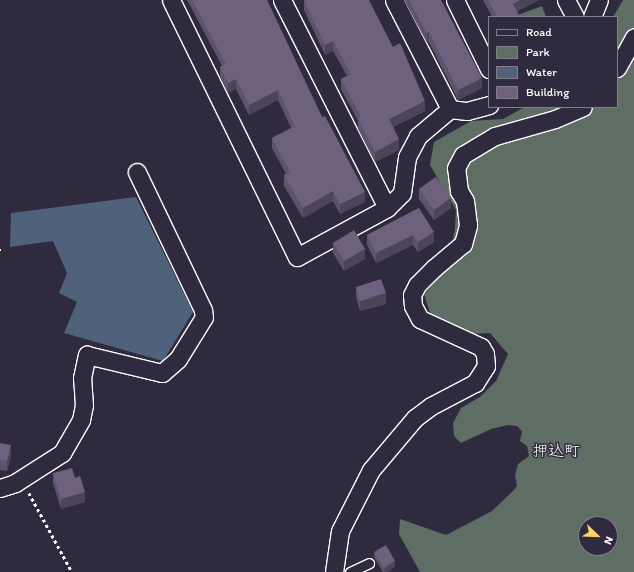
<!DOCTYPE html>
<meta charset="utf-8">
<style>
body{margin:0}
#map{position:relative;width:634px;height:572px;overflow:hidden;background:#2f2a3d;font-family:Itim,"Klee One",sans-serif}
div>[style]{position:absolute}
.green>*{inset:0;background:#5f6e64}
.water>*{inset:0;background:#50627b}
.path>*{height:2.5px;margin-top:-1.25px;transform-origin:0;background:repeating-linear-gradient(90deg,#fff 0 3px,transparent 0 6px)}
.roads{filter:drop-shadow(1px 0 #fff) drop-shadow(-1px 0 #fff) drop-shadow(0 1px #fff) drop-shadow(0 -1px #fff)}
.service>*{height:9px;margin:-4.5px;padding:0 4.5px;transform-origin:4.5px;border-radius:4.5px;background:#2f2a3d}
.minor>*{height:17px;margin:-8.5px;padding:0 8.5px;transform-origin:8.5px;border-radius:8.5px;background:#2f2a3d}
.wall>*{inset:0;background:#5e536c}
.shaded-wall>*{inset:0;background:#4c4458}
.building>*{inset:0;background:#6d617e}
span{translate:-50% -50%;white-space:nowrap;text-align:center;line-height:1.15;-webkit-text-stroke:3px #2f2a3d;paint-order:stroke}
.quarter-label{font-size:16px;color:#fff}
.legend{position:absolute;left:488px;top:16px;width:130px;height:92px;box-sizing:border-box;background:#2f2a3d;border:1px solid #827f8b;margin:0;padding:5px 7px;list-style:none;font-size:12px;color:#fff}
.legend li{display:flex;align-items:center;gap:8px;height:20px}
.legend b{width:20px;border:1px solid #827f8b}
.north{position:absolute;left:578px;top:516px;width:40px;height:40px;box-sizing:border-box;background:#2f2a3d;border:1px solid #827f8b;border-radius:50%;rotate:113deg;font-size:11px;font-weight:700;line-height:16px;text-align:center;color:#fff}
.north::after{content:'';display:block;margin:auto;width:14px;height:18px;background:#ffd166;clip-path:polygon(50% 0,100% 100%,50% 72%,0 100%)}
</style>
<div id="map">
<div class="green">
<i style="clip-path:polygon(evenodd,623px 0,634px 0,634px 572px,420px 572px,399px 534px,400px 519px,446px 535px,492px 511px,513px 491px,517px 486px,515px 475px,518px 464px,529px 456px,527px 446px,520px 441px,522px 431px,517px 426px,508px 425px,491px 429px,461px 443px,454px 436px,453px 423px,461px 408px,480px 397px,496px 381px,508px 354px,490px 333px,469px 334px,430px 313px,424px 294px,448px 267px,455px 228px,456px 210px,430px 165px,434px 142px,471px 121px,503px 119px,525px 107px,617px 107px,617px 17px,613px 17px,623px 0,586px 524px,610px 524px,610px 548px,586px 548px,586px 524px)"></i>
<i style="clip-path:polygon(542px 6px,546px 17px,518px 17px,518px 15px)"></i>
</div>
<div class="water">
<i style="clip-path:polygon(136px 197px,193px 312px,163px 361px,64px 333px,77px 302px,59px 293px,67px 273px,53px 241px,10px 247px,11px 213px)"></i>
</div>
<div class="path">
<i style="left:0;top:250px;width:1px"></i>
<i style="left:29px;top:493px;width:90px;rotate:61.4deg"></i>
</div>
<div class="roads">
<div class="service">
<i style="left:350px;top:572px;width:21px;rotate:-25deg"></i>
</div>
<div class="minor">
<i style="left:171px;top:0;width:286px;rotate:63.9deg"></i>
<i style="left:297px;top:257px;width:102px;rotate:-28.6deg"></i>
<i style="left:387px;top:208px;width:21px;rotate:-45deg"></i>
<i style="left:402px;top:193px;width:36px;rotate:-82deg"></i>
<i style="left:407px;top:157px;width:24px;rotate:-62deg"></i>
<i style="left:418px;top:136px;width:42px;rotate:-40.2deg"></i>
<i style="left:450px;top:109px;width:17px;rotate:7deg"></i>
<i style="left:467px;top:111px;width:23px;rotate:-15deg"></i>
<i style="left:282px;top:0;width:233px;rotate:63.2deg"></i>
<i style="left:394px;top:0;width:123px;rotate:62.8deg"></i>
<i style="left:455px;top:0;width:77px;rotate:63.8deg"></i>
<i style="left:566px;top:0;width:19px;rotate:62deg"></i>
<i style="left:592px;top:17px;width:18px;rotate:-68deg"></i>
<i style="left:617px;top:68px;width:35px;rotate:-61deg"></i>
<i style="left:0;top:488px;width:16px;rotate:-18deg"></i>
<i style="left:15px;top:483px;width:56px;rotate:-32.6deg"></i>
<i style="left:62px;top:453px;width:38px;rotate:-60deg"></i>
<i style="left:81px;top:420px;width:15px;rotate:-79deg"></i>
<i style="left:84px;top:405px;width:27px;rotate:-94deg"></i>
<i style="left:82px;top:378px;width:24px;rotate:-78deg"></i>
<i style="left:87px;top:355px;width:77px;rotate:13.5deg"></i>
<i style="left:162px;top:373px;width:21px;rotate:-41deg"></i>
<i style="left:178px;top:359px;width:49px;rotate:-58.2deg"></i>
<i style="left:204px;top:317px;width:7px;rotate:-98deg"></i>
<i style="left:203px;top:310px;width:153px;rotate:-115.6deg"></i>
<i style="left:334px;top:572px;width:41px;rotate:-81.7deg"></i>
<i style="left:340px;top:531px;width:68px;rotate:-63.1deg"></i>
<i style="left:371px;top:470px;width:68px;rotate:-49.8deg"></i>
<i style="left:415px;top:418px;width:20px;rotate:-37deg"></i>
<i style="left:431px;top:406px;width:50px;rotate:-27.6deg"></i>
<i style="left:475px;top:383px;width:20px;rotate:-57deg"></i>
<i style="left:486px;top:366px;width:12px;rotate:-95deg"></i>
<i style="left:485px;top:354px;width:8px;rotate:-120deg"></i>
<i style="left:481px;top:347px;width:67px;rotate:-155.3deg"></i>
<i style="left:420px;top:319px;width:15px;rotate:-118deg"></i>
<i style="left:413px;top:306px;width:11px;rotate:-95deg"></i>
<i style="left:412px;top:295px;width:11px;rotate:-63deg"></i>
<i style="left:417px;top:285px;width:24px;rotate:-45deg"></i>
<i style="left:434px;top:268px;width:38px;rotate:-40deg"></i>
<i style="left:463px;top:244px;width:20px;rotate:-75deg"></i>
<i style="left:468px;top:225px;width:24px;rotate:-97deg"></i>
<i style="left:465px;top:201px;width:12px;rotate:-121deg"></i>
<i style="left:459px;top:191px;width:23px;rotate:-97deg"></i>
<i style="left:456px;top:168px;width:15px;rotate:-62deg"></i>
<i style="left:463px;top:155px;width:37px;rotate:-31deg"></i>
<i style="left:495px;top:136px;width:62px;rotate:-15.8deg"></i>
<i style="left:555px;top:119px;width:30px;rotate:-23deg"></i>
</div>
</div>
<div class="wall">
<i style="clip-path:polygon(187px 0,267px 0,322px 117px,365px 202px,340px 214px,333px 201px,303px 218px,284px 186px,284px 175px,286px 174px,272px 148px,272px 138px,291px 128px,278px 100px,249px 115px,236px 89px,228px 93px,220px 77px,220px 67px,222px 66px)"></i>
<i style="clip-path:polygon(304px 0,377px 16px,425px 111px,393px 127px,399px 150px,375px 162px,358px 129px,358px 121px,341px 89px,341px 79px,347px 76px,333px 51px,325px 55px,304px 10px)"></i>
<i style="clip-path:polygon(404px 0,441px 0,482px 88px,458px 100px,429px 42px,427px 43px)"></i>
<i style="clip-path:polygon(483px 0,539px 0,517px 11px,520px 17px,492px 17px)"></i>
<i style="clip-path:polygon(419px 189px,451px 208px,434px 220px,419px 199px)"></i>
<i style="clip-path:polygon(419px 208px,434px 242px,418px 252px,413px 245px,376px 263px,367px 245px,367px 235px)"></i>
<i style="clip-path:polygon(333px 243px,365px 259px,344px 271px,333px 253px)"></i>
<i style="clip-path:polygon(356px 287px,386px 304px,360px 311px,356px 297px)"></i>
<i style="clip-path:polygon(0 443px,11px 455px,7px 471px,0 470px)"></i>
<i style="clip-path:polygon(53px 473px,75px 478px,85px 502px,61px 509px,53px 483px)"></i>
<i style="clip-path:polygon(374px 552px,395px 567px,387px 572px,383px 572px,374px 557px)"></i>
</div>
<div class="shaded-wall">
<i style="clip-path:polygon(520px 0,539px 0,513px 14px,513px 4px)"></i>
<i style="clip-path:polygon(429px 32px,429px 42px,427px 43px,427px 33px)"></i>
<i style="clip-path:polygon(333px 41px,333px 51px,325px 55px,325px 45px)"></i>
<i style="clip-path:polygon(482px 78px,482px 88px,458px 100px,458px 90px)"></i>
<i style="clip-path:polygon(236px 79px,236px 89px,228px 93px,228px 83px)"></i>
<i style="clip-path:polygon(278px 90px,278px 100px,249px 115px,249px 105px)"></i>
<i style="clip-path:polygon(425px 101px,425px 111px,389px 129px,389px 119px)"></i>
<i style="clip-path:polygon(399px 139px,399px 150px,375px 162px,375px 152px)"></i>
<i style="clip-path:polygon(333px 191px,333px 201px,303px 218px,303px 208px)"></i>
<i style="clip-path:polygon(365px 192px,365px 202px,340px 214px,340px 204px)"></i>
<i style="clip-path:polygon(451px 198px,451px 208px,434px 220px,434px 210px)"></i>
<i style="clip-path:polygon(434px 232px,434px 242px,418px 252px,418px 242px)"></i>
<i style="clip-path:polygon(413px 235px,413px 245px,376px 263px,376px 253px)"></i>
<i style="clip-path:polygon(365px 249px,365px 259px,344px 271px,344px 261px)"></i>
<i style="clip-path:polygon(386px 293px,386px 304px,360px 311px,360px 301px)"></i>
<i style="clip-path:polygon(11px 445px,11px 455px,7px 471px,7px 461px)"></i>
<i style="clip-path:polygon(85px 492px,85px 502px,61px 509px,61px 499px)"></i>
<i style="clip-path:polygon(395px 561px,395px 567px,387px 572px,384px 572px,384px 568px)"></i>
</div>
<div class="building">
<i style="clip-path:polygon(192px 0,267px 0,322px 117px,325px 116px,365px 192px,340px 204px,333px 191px,303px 208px,284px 175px,290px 172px,272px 138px,295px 126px,278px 90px,249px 105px,236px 79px,228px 83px,220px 67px,226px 64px)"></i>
<i style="clip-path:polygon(304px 0,369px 0,377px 16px,393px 47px,400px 43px,425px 101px,389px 119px,399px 139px,375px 152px,358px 118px,361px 117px,341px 79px,351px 74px,333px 41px,325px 45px)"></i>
<i style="clip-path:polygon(409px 0,441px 0,482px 78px,458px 90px,429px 32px,427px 33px)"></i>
<i style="clip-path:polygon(488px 0,520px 0,513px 4px,520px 17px,497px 17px)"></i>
<i style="clip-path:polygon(436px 177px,451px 198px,434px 210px,419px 189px)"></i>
<i style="clip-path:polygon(419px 208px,434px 232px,418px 242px,413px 235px,376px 253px,367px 235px)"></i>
<i style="clip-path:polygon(354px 230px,365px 249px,344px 261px,333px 243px)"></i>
<i style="clip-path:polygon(381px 279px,386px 293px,360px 301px,356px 287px)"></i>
<i style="clip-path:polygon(0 443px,11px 445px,7px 461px,0 460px)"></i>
<i style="clip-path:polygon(72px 468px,75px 478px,80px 476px,85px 492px,61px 499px,53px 473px)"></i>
<i style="clip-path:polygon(386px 545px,395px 561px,384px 568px,374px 552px)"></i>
</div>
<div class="quarter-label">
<span style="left:556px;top:451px">押込町</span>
</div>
<ul class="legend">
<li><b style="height:5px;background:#2f2a3d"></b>Road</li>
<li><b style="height:11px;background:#5f6e64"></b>Park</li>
<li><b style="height:11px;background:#50627b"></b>Water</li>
<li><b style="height:11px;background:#6d617e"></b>Building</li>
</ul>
<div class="north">N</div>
</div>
